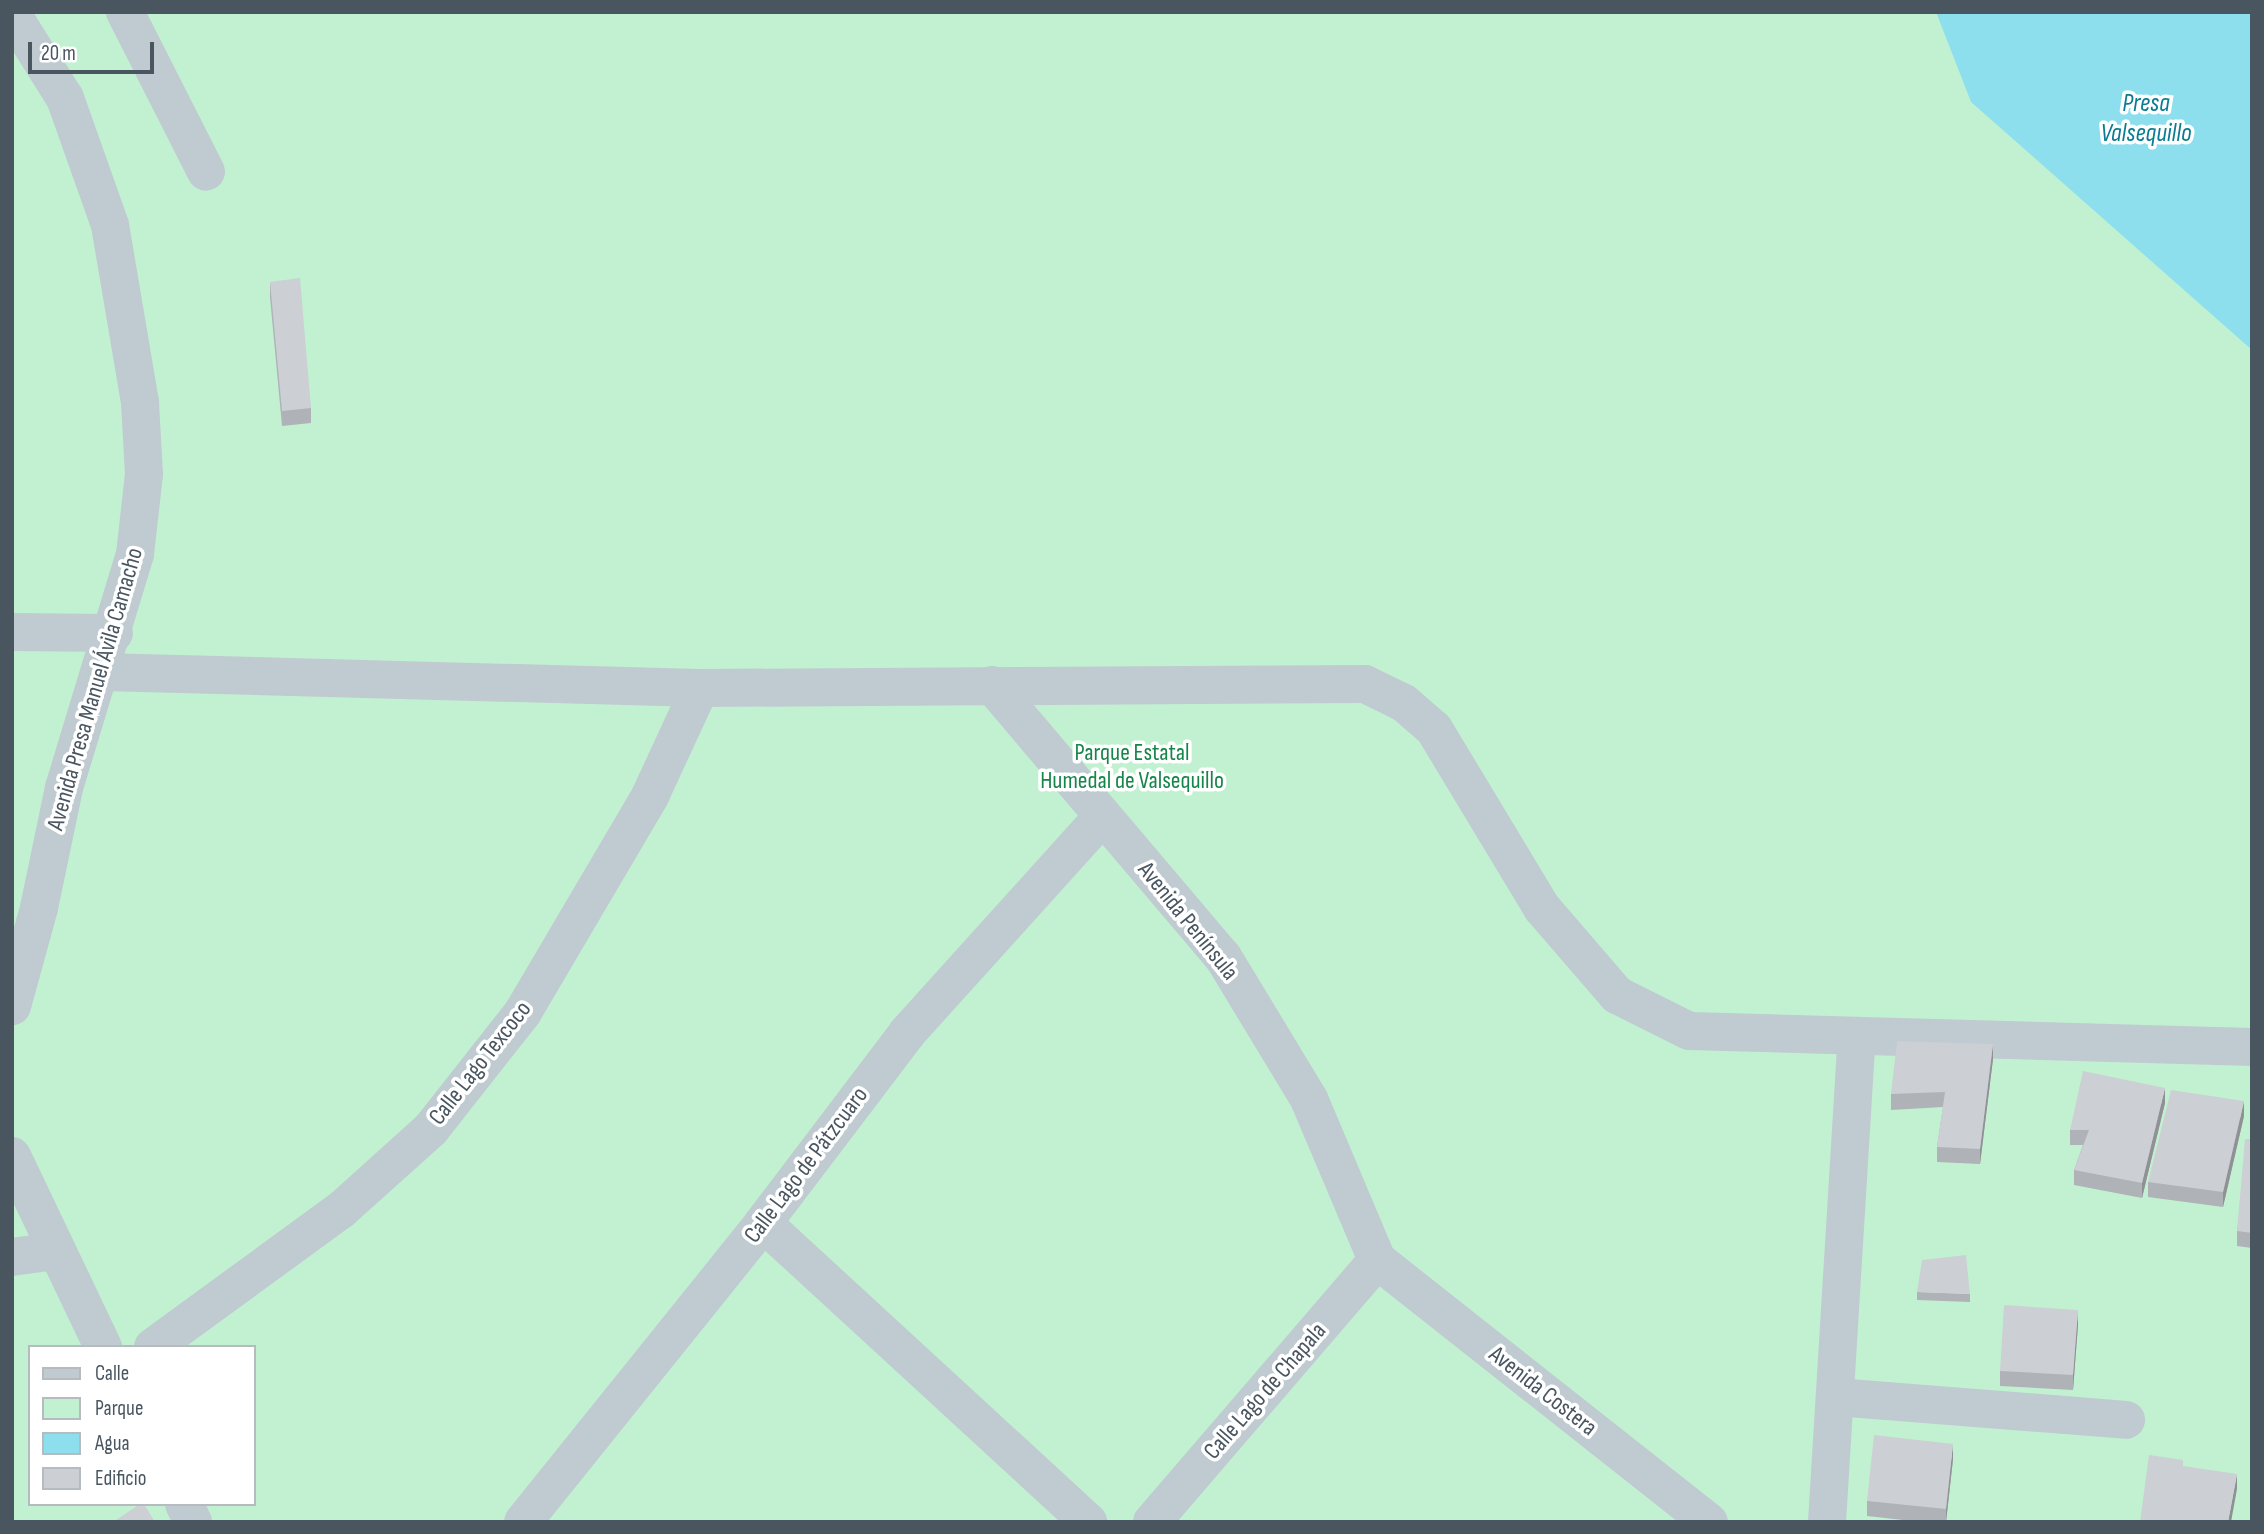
<!DOCTYPE html>
<meta charset="utf-8">
<style>
body{margin:0}
#map{position:relative;width:2264px;height:1534px;overflow:hidden;background:#f4f2f2;font-family:"Sofia Sans Condensed",sans-serif}
div>[style]{position:absolute}
.green>*{inset:0;background:#c2f1d2}
.water>*{inset:0;background:#8edfee}
.minor>*{height:38px;margin:-19px;padding:0 19px;transform-origin:19px;border-radius:19px;background:#c0cad1}
.wall>*{inset:0;background:#afb2b6}
.shaded-wall>*{inset:0;background:#8f9194}
.building>*{inset:0;background:#cccfd4}
span{translate:-50% -50%;white-space:nowrap;text-align:center;line-height:1.15;-webkit-text-stroke:7px #fff;paint-order:stroke}
.street-label{font-size:24px;color:#495660}
.park-label{font-size:24px;color:#168549}
.water-label{font-size:26px;color:#0b7c92;font-style:italic}
.frame{position:absolute;inset:0;border:14px solid #495660;pointer-events:none}
.legend{position:absolute;left:28px;top:1345px;width:228px;height:161px;box-sizing:border-box;background:#fff;border:2px solid #b6bbbf;margin:0;padding:9px 12px;list-style:none;font-size:21px;color:#495660}
.legend li{display:flex;align-items:center;gap:14px;height:35px}
.legend b{width:35px;border:2px solid #b6bbbf}
.scale{position:absolute;left:28px;top:42px;width:126px;height:32px;box-sizing:border-box;border:4px solid #495660;border-top:0;padding-left:9px;font-size:21px;line-height:24px;white-space:nowrap;color:#495660;-webkit-text-stroke:5px #fff;paint-order:stroke}
</style>
<div id="map">
<div class="green">
<i style="clip-path:polygon(evenodd,12px 12px,2252px 12px,2252px 1522px,12px 1522px,12px 12px,30px 1347px,254px 1347px,254px 1504px,30px 1504px,30px 1347px)"></i>
</div>
<div class="water">
<i style="clip-path:polygon(1936px 12px,2252px 12px,2252px 350px,1971px 102px)"></i>
</div>
<div class="minor">
<i style="left:125px;top:12px;width:179px;rotate:63.1deg"></i>
<i style="left:12px;top:14px;width:99px;rotate:57.8deg"></i>
<i style="left:65px;top:98px;width:135px;rotate:70.5deg"></i>
<i style="left:110px;top:225px;width:181px;rotate:80.4deg"></i>
<i style="left:140px;top:403px;width:71px;rotate:86.8deg"></i>
<i style="left:144px;top:474px;width:81px;rotate:96.4deg"></i>
<i style="left:135px;top:554px;width:245px;rotate:106.9deg"></i>
<i style="left:64px;top:788px;width:123px;rotate:101.8deg"></i>
<i style="left:39px;top:908px;width:102px;rotate:105.4deg"></i>
<i style="left:12px;top:632px;width:102px;rotate:0.6deg"></i>
<i style="left:102px;top:672px;width:598px;rotate:1.53deg"></i>
<i style="left:700px;top:688px;width:665px;rotate:-0.34deg"></i>
<i style="left:1365px;top:684px;width:43px;rotate:26deg"></i>
<i style="left:1404px;top:703px;width:40px;rotate:41deg"></i>
<i style="left:1434px;top:729px;width:209px;rotate:58.9deg"></i>
<i style="left:1542px;top:908px;width:115px;rotate:49.2deg"></i>
<i style="left:1617px;top:995px;width:80px;rotate:26.6deg"></i>
<i style="left:1689px;top:1031px;width:563px;rotate:1.63deg"></i>
<i style="left:992px;top:685px;width:357px;rotate:49.7deg"></i>
<i style="left:1223px;top:957px;width:166px;rotate:58.8deg"></i>
<i style="left:1309px;top:1099px;width:175px;rotate:67.1deg"></i>
<i style="left:1377px;top:1260px;width:423px;rotate:38.3deg"></i>
<i style="left:12px;top:1156px;width:212px;rotate:64.5deg"></i>
<i style="left:763px;top:1223px;width:442px;rotate:42.6deg"></i>
<i style="left:12px;top:1257px;width:43px;rotate:-7.9deg"></i>
<i style="left:153px;top:1347px;width:233px;rotate:-36.1deg"></i>
<i style="left:341px;top:1210px;width:121px;rotate:-42deg"></i>
<i style="left:431px;top:1129px;width:149px;rotate:-51.8deg"></i>
<i style="left:523px;top:1012px;width:251px;rotate:-59.5deg"></i>
<i style="left:650px;top:796px;width:119px;rotate:-65.2deg"></i>
<i style="left:1836px;top:1397px;width:291px;rotate:4.5deg"></i>
<i style="left:184px;top:1504px;width:20px;rotate:63deg"></i>
<i style="left:523px;top:1522px;width:383px;rotate:-51.2deg"></i>
<i style="left:763px;top:1223px;width:238px;rotate:-52.8deg"></i>
<i style="left:907px;top:1033px;width:290px;rotate:-47.9deg"></i>
<i style="left:1152px;top:1522px;width:345px;rotate:-49.3deg"></i>
<i style="left:1827px;top:1522px;width:487px;rotate:-86.5deg"></i>
</div>
<div class="wall">
<i style="clip-path:polygon(270px 282px,311px 408px,311px 423px,282px 426px,270px 297px)"></i>
<i style="clip-path:polygon(1993px 1059px,1980px 1164px,1937px 1162px,1937px 1147px,1943px 1107px,1891px 1110px,1891px 1094px)"></i>
<i style="clip-path:polygon(2165px 1103px,2142px 1198px,2074px 1185px,2074px 1170px,2083px 1145px,2070px 1145px,2070px 1130px)"></i>
<i style="clip-path:polygon(2244px 1116px,2223px 1207px,2148px 1197px,2148px 1182px)"></i>
<i style="clip-path:polygon(2252px 1139px,2252px 1248px,2237px 1246px,2237px 1231px)"></i>
<i style="clip-path:polygon(1917px 1292px,1970px 1294px,1970px 1302px,1917px 1300px)"></i>
<i style="clip-path:polygon(2078px 1325px,2073px 1390px,2000px 1386px,2000px 1371px)"></i>
<i style="clip-path:polygon(1953px 1459px,1946px 1522px,1921px 1522px,1867px 1516px,1867px 1501px)"></i>
</div>
<div class="shaded-wall">
<i style="clip-path:polygon(1993px 1044px,1993px 1059px,1980px 1164px,1980px 1149px)"></i>
<i style="clip-path:polygon(2165px 1088px,2165px 1103px,2142px 1198px,2142px 1183px)"></i>
<i style="clip-path:polygon(2244px 1101px,2244px 1116px,2223px 1207px,2223px 1192px)"></i>
<i style="clip-path:polygon(2078px 1310px,2078px 1325px,2073px 1390px,2073px 1375px)"></i>
<i style="clip-path:polygon(1953px 1444px,1953px 1459px,1946px 1522px,1946px 1509px)"></i>
<i style="clip-path:polygon(2237px 1474px,2237px 1489px,2231px 1522px,2228px 1522px)"></i>
</div>
<div class="building">
<i style="clip-path:polygon(300px 278px,311px 408px,282px 411px,270px 282px)"></i>
<i style="clip-path:polygon(1897px 1041px,1993px 1044px,1980px 1149px,1937px 1147px,1945px 1092px,1891px 1094px)"></i>
<i style="clip-path:polygon(2083px 1071px,2165px 1088px,2142px 1183px,2074px 1170px,2089px 1130px,2070px 1130px)"></i>
<i style="clip-path:polygon(2171px 1090px,2244px 1101px,2223px 1192px,2148px 1182px)"></i>
<i style="clip-path:polygon(2245px 1139px,2252px 1139px,2252px 1233px,2237px 1231px)"></i>
<i style="clip-path:polygon(1966px 1255px,1970px 1294px,1917px 1292px,1922px 1260px)"></i>
<i style="clip-path:polygon(2004px 1305px,2078px 1310px,2073px 1375px,2000px 1371px)"></i>
<i style="clip-path:polygon(1874px 1435px,1953px 1444px,1946px 1509px,1867px 1501px)"></i>
<i style="clip-path:polygon(2149px 1455px,2183px 1460px,2183px 1466px,2237px 1474px,2228px 1522px,2140px 1522px)"></i>
<i style="clip-path:polygon(140px 1504px,144px 1504px,155px 1522px,113px 1522px)"></i>
</div>
<div class="street-label">
<span style="left:95px;top:689px;rotate:-74deg">Avenida Presa Manuel Ávila Camacho</span>
<span style="left:1188px;top:921px;rotate:51deg">Avenida Península</span>
<span style="left:480px;top:1063px;rotate:-52deg">Calle Lago Texcoco</span>
<span style="left:806px;top:1165px;rotate:-53deg">Calle Lago de Pátzcuaro</span>
<span style="left:1265px;top:1391px;rotate:-49deg">Calle Lago de Chapala</span>
<span style="left:1543px;top:1391px;rotate:38deg">Avenida Costera</span>
</div>
<div class="park-label">
<span style="left:1132px;top:767px">Parque Estatal<br>Humedal de Valsequillo</span>
</div>
<div class="water-label">
<span style="left:2146px;top:119px">Presa<br>Valsequillo</span>
</div>
<div class="frame"></div>
<ul class="legend">
<li><b style="height:9px;background:#c0cad1"></b>Calle</li>
<li><b style="height:19px;background:#c2f1d2"></b>Parque</li>
<li><b style="height:19px;background:#8edfee"></b>Agua</li>
<li><b style="height:19px;background:#cccfd4"></b>Edificio</li>
</ul>
<div class="scale">20 m</div>
</div>
